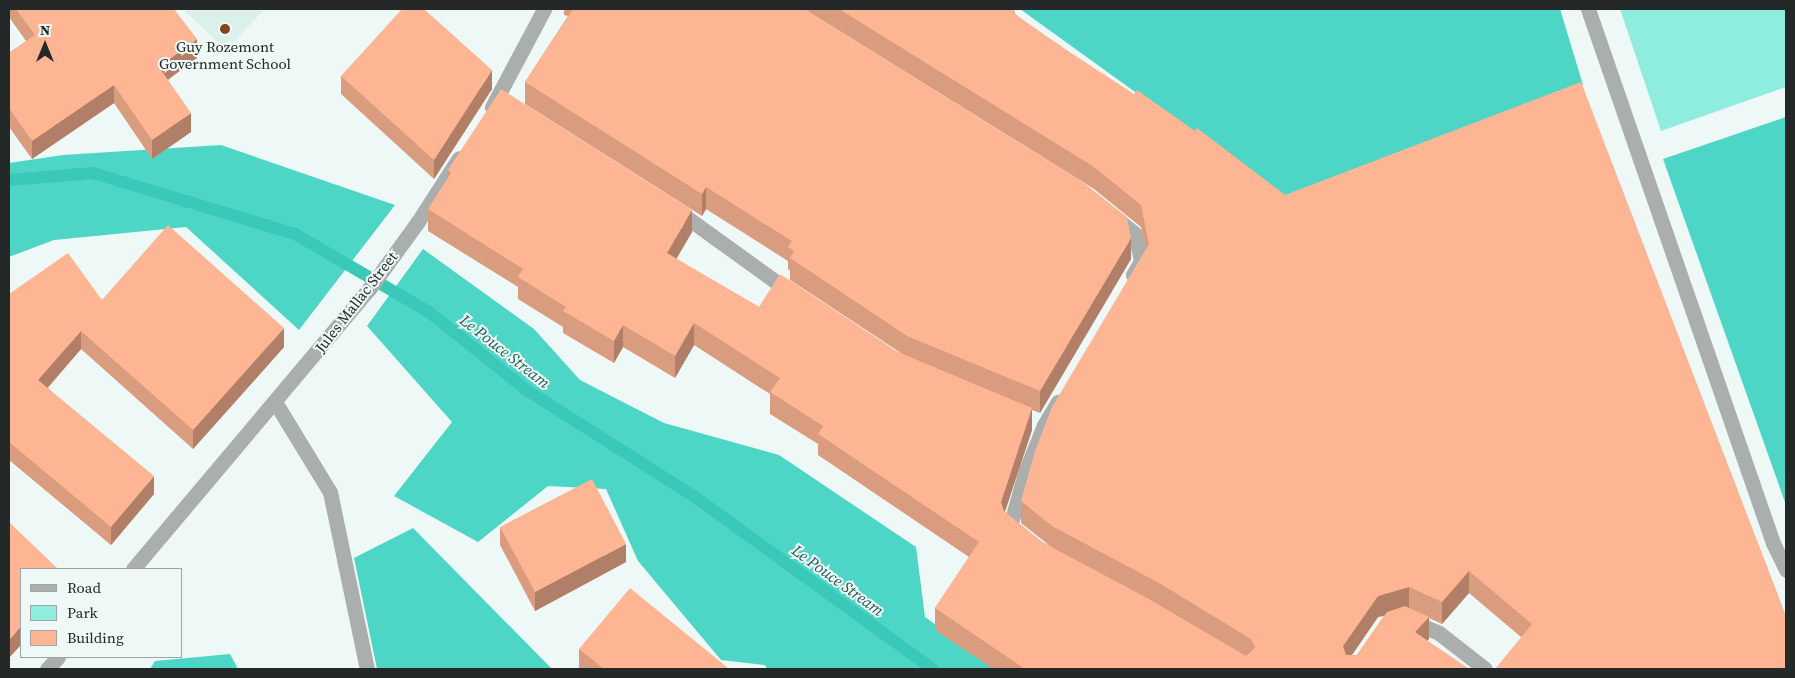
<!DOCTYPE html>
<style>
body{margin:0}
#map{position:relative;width:1795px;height:678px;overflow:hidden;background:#eef8f6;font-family:"Source Serif 4",serif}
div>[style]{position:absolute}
.built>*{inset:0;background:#dbefeb}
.green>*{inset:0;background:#8fede0}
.forest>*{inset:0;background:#4dd6c6}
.stream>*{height:12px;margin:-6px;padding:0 6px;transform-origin:6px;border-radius:6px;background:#3ac8b8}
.minor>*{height:15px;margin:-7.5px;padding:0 7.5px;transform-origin:7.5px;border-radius:7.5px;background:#aaaead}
.wall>*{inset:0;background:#da9c7e}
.shaded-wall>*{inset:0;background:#b17f67}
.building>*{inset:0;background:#fdb593}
.dots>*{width:14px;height:14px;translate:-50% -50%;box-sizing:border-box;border:2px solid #eef8f6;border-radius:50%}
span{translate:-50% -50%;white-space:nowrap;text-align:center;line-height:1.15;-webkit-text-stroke:4px #eef8f6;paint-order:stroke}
.poi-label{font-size:15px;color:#252828}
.street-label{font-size:15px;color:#252828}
.water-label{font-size:16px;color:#205952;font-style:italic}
.frame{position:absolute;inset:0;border:10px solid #252828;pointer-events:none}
.legend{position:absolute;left:20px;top:568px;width:162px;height:90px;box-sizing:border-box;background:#eef8f6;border:1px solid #9ea5a4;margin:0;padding:6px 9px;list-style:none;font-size:15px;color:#252828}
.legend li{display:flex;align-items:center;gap:10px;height:25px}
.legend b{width:25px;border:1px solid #9ea5a4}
.north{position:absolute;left:20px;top:20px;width:50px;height:50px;-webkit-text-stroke:4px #eef8f6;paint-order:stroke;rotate:0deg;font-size:14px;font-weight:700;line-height:20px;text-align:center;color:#252828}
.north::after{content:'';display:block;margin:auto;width:18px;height:22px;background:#252828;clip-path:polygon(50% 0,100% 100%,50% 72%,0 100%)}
</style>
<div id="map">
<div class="built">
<i style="clip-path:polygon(183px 9px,265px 9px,226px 50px)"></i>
</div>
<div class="green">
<i style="clip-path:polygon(1620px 9px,1786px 9px,1786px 87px,1661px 131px)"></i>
</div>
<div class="forest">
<i style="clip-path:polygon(1020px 9px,1560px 9px,1583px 85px,1282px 198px)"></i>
<i style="clip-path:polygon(1786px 117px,1786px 505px,1663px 159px)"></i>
<i style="clip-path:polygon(221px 145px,395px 205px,299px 330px,186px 227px,54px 240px,9px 257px,9px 163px,63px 155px)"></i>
<i style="clip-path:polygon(423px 249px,534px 329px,580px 380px,664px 423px,779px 455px,916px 547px,925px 617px,996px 669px,767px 669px,765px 665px,721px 660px,638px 561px,606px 489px,548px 486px,478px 542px,394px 496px,452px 422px,367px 326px)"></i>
<i style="clip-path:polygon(413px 528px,552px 669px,377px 669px,354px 558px)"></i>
<i style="clip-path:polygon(230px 654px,238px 669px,150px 669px,155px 661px)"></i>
</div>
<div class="stream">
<i style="left:9px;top:180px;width:84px;rotate:-4.8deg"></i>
<i style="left:93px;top:173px;width:211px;rotate:16.8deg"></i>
<i style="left:295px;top:234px;width:155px;rotate:30.2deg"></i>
<i style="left:429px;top:312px;width:123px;rotate:38.7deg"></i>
<i style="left:525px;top:389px;width:201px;rotate:32.4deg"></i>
<i style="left:695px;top:497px;width:294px;rotate:35.9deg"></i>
</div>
<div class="minor">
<i style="left:1588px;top:9px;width:565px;rotate:70.89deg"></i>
<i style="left:1773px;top:543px;width:30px;rotate:64deg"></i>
<i style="left:492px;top:107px;width:111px;rotate:-62deg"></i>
<i style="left:675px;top:209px;width:142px;rotate:35.8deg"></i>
<i style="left:1113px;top:216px;width:28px;rotate:39deg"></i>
<i style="left:1135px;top:234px;width:28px;rotate:77deg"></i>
<i style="left:1141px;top:261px;width:16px;rotate:120deg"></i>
<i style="left:275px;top:402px;width:105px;rotate:58.6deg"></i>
<i style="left:330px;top:492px;width:181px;rotate:78.2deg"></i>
<i style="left:1019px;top:533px;width:11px;rotate:-142deg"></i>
<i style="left:1010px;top:526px;width:58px;rotate:-74.1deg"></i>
<i style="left:1026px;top:470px;width:48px;rotate:-68.2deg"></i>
<i style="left:1044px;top:425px;width:27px;rotate:-59deg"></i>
<i style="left:133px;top:569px;width:366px;rotate:-49.9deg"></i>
<i style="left:369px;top:289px;width:82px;rotate:-54deg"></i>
<i style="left:417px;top:223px;width:77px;rotate:-57.1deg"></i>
<i style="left:1411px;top:621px;width:30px;rotate:23deg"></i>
<i style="left:1439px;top:633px;width:58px;rotate:38deg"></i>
<i style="left:47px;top:669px;width:16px;rotate:-47deg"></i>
</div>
<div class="wall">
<i style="clip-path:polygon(9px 9px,174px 9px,197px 58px,168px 80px,191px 132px,152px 159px,114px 103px,32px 159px,9px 127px,9px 53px,26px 41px,9px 17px)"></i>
<i style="clip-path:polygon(evenodd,564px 9px,804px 9px,1131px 259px,1040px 413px,1032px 410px,1032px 430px,1005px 512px,1042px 542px,1050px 546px,1021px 523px,1021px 501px,1146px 249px,1141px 227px,1094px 189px,804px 9px,1014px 9px,1015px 14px,1786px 616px,1521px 637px,1469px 593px,1442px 624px,1429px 618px,1429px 639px,1427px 641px,1469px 669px,993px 669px,935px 630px,935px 608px,969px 557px,818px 455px,818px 444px,770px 414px,770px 394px,694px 345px,675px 378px,623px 347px,614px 363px,563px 333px,563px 327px,518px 299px,518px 287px,428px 231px,428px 209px,448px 177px,448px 170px,692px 232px,676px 259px,759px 307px,901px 353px,790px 280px,790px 271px,788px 269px,788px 261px,706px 209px,702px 216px,525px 104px,525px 82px,568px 16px,564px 15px,564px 9px,1384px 616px,1357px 655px,1352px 655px,1378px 617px,1384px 616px)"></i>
<i style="clip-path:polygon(341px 76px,492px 89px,434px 179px,341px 94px)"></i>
<i style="clip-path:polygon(9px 294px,102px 300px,284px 347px,193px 449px,81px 349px,48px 388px,154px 494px,111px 545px,9px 460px)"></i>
<i style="clip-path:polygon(500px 527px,626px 562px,535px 611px,500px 545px)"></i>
<i style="clip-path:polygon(579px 649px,728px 669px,581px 669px,579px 668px)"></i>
</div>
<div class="shaded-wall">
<i style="clip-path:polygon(197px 39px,197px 58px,159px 86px,159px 67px)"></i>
<i style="clip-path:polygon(492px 70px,492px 89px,434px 179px,434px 160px)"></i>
<i style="clip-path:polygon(114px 85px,114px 103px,32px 159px,32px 141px)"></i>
<i style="clip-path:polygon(191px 113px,191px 132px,152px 159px,152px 140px)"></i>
<i style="clip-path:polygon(706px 187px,706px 209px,702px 216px,702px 194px)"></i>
<i style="clip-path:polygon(692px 210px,692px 232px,667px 275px,667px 253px)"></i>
<i style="clip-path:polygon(1131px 238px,1131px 259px,1040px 413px,1040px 391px)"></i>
<i style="clip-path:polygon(694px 323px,694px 345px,675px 378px,675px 356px)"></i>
<i style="clip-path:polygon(623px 325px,623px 347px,614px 363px,614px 341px)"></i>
<i style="clip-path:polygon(284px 328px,284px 347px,193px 449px,193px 430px)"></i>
<i style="clip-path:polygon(81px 331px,81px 349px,38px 398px,38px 380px)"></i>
<i style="clip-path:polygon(1032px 408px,1032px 430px,1001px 523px,1001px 502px)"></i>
<i style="clip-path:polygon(154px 476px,154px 494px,111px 545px,111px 527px)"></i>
<i style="clip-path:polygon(626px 544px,626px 562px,535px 611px,535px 592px)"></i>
<i style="clip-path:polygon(1469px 571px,1469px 593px,1442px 624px,1442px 602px)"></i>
<i style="clip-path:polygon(1409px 587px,1409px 609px,1378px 617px,1343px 668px,1343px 646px,1378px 596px)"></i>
<i style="clip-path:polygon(1429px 617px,1429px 639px,1415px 654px,1415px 632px)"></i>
<i style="clip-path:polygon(21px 626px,21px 645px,9px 658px,9px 640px)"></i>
</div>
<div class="building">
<i style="clip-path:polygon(16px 9px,174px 9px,197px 39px,159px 67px,191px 113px,152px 140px,114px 85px,32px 141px,9px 108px,9px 53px,35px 35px)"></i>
<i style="clip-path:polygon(402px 9px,424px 9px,492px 70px,434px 160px,341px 76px)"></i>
<i style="clip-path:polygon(573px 9px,804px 9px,1084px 183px,1127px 217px,1131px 238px,1040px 391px,907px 336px,790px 258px,794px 251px,788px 247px,792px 241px,706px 187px,702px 194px,525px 82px)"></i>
<i style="clip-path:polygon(839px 9px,1015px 9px,1013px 13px,1068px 51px,1134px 94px,1137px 90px,1195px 131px,1197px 128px,1285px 195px,1581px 82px,1786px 616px,1786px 669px,1495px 669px,1532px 624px,1469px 571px,1442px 602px,1409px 587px,1378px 596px,1343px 646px,1346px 655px,1357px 655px,1387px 612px,1405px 606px,1429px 617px,1415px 632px,1469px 669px,1025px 669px,935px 608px,979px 542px,818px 434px,823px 426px,770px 392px,780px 378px,694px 323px,675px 356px,623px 325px,614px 341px,563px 311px,566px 307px,518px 277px,523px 269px,428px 209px,451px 173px,448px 170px,501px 89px,692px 210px,667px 253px,759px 307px,780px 274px,898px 352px,1032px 408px,1001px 502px,1004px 511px,1042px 542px,1149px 599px,1246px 656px,1255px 648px,1251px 639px,1159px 583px,1052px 526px,1021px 501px,1035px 451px,1052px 407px,1149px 244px,1141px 205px,1094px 167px)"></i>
<i style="clip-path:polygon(168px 225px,284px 328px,193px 430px,81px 331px,38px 380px,154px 476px,111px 527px,9px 442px,9px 294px,68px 253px,102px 300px)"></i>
<i style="clip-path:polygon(592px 479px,626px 544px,535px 592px,500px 527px)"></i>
<i style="clip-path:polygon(9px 522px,58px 569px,21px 569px,21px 626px,9px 640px)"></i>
<i style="clip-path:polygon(630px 588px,728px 668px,727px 669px,604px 669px,579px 649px)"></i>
</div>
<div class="dots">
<i style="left:225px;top:29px;background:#88421c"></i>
</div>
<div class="poi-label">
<span style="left:225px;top:55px">Guy Rozemont<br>Government School</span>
</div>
<div class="street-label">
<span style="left:356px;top:302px;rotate:-52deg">Jules Mallac Street</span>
</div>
<div class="water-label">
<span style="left:505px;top:351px;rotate:38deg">Le Pouce Stream</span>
<span style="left:838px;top:580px;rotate:36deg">Le Pouce Stream</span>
</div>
<div class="frame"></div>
<ul class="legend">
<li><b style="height:6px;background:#aaaead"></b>Road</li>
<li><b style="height:14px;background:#8fede0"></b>Park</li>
<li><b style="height:14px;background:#fdb593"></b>Building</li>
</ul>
<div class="north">N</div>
</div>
